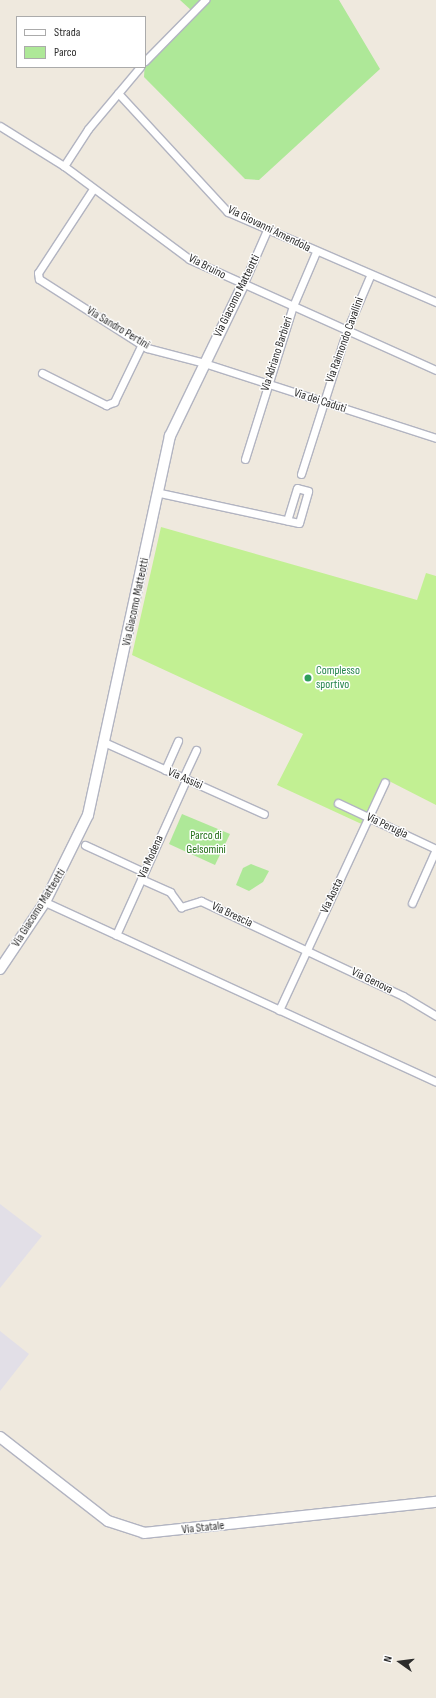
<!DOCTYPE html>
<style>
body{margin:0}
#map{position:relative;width:436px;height:1698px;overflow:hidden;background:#efe9de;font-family:"Sofia Sans Condensed",sans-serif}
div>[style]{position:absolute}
.industrial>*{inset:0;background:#e2dfe7}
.green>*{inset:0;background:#aee898}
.pitch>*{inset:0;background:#c2f093}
.roads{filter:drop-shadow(1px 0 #b2b4c1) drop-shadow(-1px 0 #b2b4c1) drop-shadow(0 1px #b2b4c1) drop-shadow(0 -1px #b2b4c1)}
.street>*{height:7px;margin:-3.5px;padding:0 3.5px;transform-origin:3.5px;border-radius:3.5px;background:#fff}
.secondary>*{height:10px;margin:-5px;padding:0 5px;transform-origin:5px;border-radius:5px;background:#fff}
.dots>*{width:11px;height:11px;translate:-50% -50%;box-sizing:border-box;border:2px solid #fff;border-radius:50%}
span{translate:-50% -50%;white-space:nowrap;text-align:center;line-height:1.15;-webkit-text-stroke:3px #fff;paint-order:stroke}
.street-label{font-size:12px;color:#2c2c2c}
.leisure-label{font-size:12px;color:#27864d}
.left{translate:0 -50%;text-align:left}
.park-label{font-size:12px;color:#236f17}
.legend{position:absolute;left:16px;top:16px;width:130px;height:52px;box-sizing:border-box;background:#fff;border:1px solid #ababab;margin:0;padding:5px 7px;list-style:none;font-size:12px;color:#2c2c2c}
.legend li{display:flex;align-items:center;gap:8px;height:20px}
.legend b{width:20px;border:1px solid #ababab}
.north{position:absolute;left:380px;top:1642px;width:40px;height:40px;-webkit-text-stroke:3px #fff;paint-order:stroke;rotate:284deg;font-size:11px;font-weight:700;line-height:16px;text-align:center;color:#2c2c2c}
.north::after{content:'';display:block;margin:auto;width:14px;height:18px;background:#2c2c2c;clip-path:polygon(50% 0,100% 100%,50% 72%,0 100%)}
</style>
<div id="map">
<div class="industrial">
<i style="clip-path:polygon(0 1204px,42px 1236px,0 1288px)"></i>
<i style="clip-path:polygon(0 1331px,29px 1354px,0 1391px)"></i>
</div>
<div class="green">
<i style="clip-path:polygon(180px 0,339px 0,380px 69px,259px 180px,245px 179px,144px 77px,145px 59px,192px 11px)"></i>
<i style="clip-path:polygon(182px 814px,230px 834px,215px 865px,169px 844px)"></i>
<i style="clip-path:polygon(251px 864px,269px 871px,263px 882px,249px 891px,236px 885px,243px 868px)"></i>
</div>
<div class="pitch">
<i style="clip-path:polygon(161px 527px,417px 600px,426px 573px,436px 576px,436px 805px,389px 781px,368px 827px,277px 785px,303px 734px,132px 655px)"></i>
</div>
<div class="roads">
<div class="street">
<i style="left:145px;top:61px;width:86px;rotate:-45.5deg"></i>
<i style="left:118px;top:93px;width:162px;rotate:47.3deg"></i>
<i style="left:228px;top:212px;width:227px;rotate:23.4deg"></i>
<i style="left:0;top:126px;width:75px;rotate:32deg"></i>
<i style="left:64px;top:166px;width:156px;rotate:36.6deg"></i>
<i style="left:189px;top:259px;width:271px;rotate:24.2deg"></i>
<i style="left:64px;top:166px;width:44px;rotate:-57deg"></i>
<i style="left:88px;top:129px;width:81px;rotate:-50deg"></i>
<i style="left:93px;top:189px;width:100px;rotate:123.2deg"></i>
<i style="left:38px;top:273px;width:6px;rotate:81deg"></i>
<i style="left:39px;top:279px;width:128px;rotate:32.6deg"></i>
<i style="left:147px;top:348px;width:59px;rotate:14.7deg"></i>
<i style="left:204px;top:363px;width:244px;rotate:17.9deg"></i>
<i style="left:243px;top:285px;width:60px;rotate:-66.4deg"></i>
<i style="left:42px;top:373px;width:72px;rotate:26.6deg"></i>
<i style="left:106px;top:405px;width:9px;rotate:-21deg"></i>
<i style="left:114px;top:402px;width:64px;rotate:-64.2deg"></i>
<i style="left:245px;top:459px;width:160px;rotate:-72.6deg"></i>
<i style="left:293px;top:306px;width:59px;rotate:-66.9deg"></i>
<i style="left:301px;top:474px;width:151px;rotate:-72.3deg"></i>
<i style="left:347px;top:330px;width:59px;rotate:-66.9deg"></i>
<i style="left:160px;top:493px;width:142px;rotate:12.2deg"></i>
<i style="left:299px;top:523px;width:33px;rotate:-74deg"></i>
<i style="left:308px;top:491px;width:11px;rotate:-165deg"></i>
<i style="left:297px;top:488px;width:34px;rotate:107deg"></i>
<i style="left:106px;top:743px;width:173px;rotate:24.2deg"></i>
<i style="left:165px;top:770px;width:32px;rotate:-66deg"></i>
<i style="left:183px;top:778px;width:31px;rotate:-65deg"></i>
<i style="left:338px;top:803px;width:108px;rotate:25.1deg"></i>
<i style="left:85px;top:845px;width:65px;rotate:24.6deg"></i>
<i style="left:141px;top:879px;width:32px;rotate:24deg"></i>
<i style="left:170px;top:892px;width:19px;rotate:54deg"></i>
<i style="left:181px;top:907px;width:21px;rotate:-17deg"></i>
<i style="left:201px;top:901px;width:223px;rotate:25.2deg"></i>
<i style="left:403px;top:996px;width:39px;rotate:31deg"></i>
<i style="left:45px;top:902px;width:430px;rotate:24.7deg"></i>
<i style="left:412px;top:903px;width:59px;rotate:-66deg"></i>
<i style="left:116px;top:935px;width:170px;rotate:-65.7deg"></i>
<i style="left:279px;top:1010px;width:251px;rotate:-65.1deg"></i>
</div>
<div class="secondary">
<i style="left:0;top:969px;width:81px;rotate:-56.1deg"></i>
<i style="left:45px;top:902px;width:97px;rotate:-63.7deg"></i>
<i style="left:88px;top:815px;width:388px;rotate:-77.8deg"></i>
<i style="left:170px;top:436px;width:168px;rotate:-64.2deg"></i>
<i style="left:0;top:1437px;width:137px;rotate:37.9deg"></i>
<i style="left:108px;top:1521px;width:38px;rotate:18deg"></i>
<i style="left:144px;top:1533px;width:294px;rotate:-6.1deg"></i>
</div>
</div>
<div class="dots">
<i style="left:308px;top:678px;background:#2e9e5b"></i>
</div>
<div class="street-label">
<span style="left:269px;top:229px;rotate:26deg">Via Giovanni Amendola</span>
<span style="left:207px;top:267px;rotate:27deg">Via Bruino</span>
<span style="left:237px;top:296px;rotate:-64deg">Via Giacomo Matteotti</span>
<span style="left:118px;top:328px;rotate:31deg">Via Sandro Pertini</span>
<span style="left:345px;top:340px;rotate:-70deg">Via Raimondo Cavallini</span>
<span style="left:277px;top:354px;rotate:-72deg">Via Adriano Barbieri</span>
<span style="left:320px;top:401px;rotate:18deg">Via dei Caduti</span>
<span style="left:136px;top:602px;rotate:-78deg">Via Giacomo Matteotti</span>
<span style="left:185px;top:779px;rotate:24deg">Via Assisi</span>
<span style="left:387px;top:826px;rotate:25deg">Via Perugia</span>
<span style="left:151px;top:857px;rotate:-66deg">Via Modena</span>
<span style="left:332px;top:896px;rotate:-65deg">Via Aosta</span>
<span style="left:39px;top:908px;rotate:-58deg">Via Giacomo Matteotti</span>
<span style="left:232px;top:915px;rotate:25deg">Via Brescia</span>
<span style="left:372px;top:981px;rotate:26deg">Via Genova</span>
<span style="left:203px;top:1528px;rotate:-6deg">Via Statale</span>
</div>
<div class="leisure-label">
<span class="left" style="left:316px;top:678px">Complesso<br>sportivo</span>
</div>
<div class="park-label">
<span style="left:206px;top:843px">Parco di<br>Gelsomini</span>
</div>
<ul class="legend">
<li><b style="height:5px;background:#fff"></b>Strada</li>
<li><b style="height:11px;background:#aee898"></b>Parco</li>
</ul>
<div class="north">N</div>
</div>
